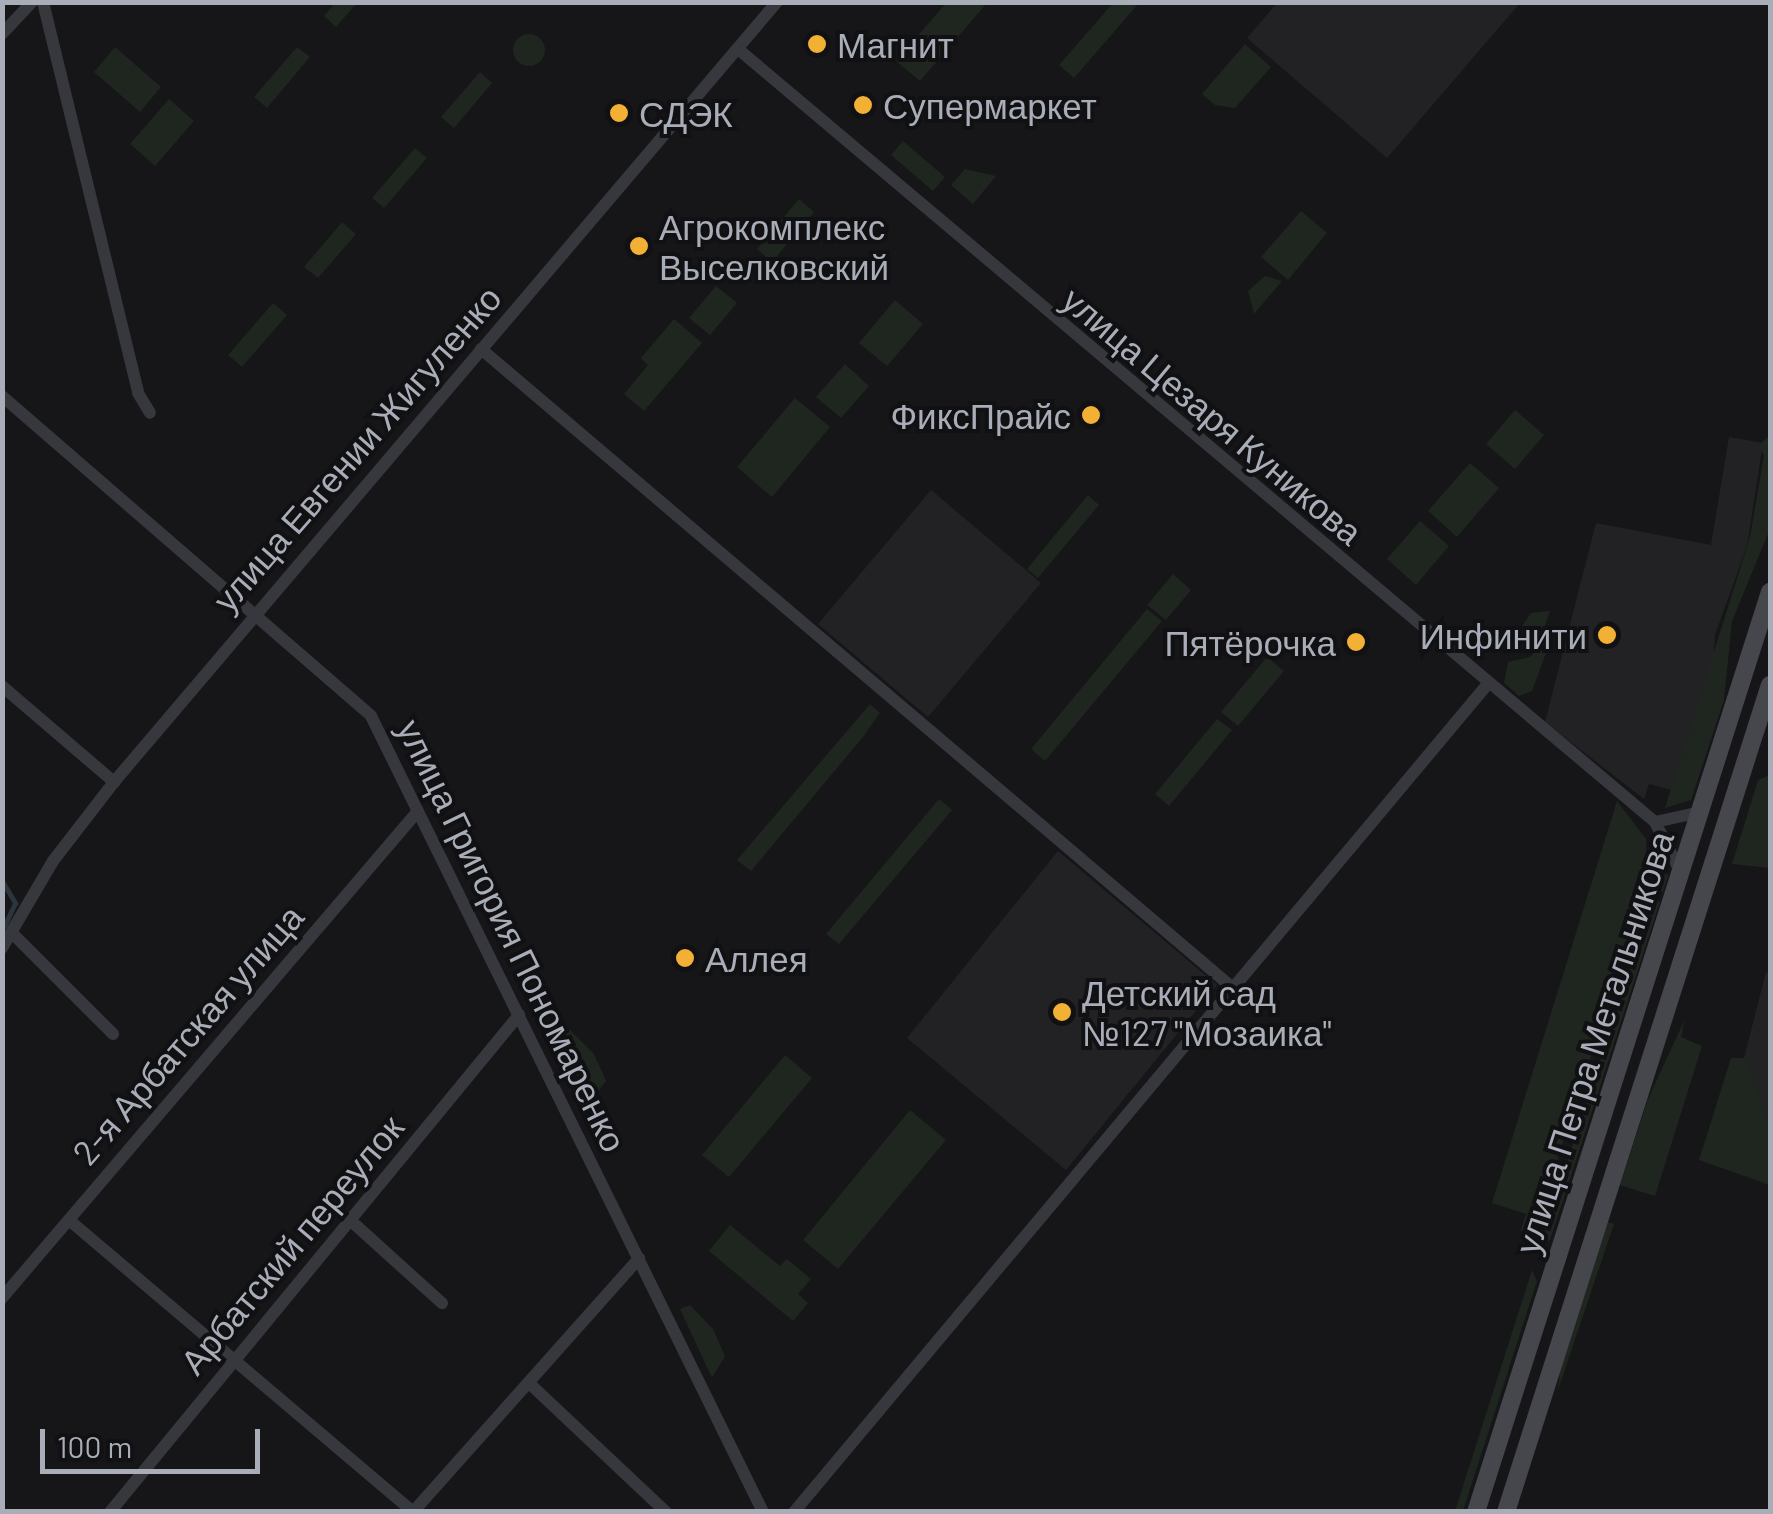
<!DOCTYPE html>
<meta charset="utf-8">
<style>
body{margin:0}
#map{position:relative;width:1773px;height:1514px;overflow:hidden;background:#161618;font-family:Barlow,sans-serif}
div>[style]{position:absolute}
.built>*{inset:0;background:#222225}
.green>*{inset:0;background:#1e261f}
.round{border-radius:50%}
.stream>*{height:5px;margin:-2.5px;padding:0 2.5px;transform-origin:2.5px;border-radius:2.5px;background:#2c353c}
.street>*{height:12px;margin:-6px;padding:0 6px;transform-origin:6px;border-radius:6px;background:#37383d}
.secondary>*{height:18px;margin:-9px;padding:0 9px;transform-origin:9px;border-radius:9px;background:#45474d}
.dots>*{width:28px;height:28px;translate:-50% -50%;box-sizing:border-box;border:5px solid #111113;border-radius:50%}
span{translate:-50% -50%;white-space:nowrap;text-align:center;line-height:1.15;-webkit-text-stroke:8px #111113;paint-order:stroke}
.poi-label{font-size:35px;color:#a8adb8}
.left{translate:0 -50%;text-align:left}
.right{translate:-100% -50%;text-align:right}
.street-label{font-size:35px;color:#a8adb8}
.frame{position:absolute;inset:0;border:5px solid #a8adb8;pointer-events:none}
.scale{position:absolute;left:40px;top:1429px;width:220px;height:45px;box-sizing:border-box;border:5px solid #a8adb8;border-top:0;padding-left:12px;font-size:30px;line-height:35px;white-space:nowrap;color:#a8adb8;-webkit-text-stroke:8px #111113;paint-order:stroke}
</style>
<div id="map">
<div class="built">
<i style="clip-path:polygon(1277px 3px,1277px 2px,1520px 3px,1387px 158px,1247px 38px)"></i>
<i style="clip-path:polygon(1729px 437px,1763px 443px,1747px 546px,1715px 635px,1713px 667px,1675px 791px,1649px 784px,1644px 799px,1545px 722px,1596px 523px,1711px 545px)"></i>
<i style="clip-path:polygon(931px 490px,1041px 583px,928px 717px,818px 624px)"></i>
<i style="clip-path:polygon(1058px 851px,1217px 985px,1066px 1170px,907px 1038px)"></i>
<i style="clip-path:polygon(1766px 972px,1770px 973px,1770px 1132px,1744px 1058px)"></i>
</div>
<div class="green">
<i style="clip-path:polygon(335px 3px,357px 3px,336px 27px,324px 16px)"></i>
<i style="clip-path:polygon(946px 3px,987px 3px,920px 81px,896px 61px)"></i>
<i style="clip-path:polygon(1113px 3px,1139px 3px,1074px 78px,1059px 65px)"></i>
<i class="round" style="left:513px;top:34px;width:32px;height:32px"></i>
<i style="clip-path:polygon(1245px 44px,1271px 67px,1235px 108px,1215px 105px,1202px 94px)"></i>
<i style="clip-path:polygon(115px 47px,161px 87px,140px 112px,94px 72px)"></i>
<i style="clip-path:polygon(297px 47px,310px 57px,267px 108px,254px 97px)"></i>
<i style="clip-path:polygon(480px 72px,492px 83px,454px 128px,441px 117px)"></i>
<i style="clip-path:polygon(169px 99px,194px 121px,155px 166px,130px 144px)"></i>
<i style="clip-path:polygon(903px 141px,945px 177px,933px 191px,891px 155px)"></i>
<i style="clip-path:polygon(415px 148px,427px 158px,384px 208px,372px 198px)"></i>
<i style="clip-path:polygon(965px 169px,996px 176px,973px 204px,951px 185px)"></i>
<i style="clip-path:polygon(799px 199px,814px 212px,772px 262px,757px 249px)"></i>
<i style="clip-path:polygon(1301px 211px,1327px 233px,1288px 280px,1261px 257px)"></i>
<i style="clip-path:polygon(342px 222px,356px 234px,318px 278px,304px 267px)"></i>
<i style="clip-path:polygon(1265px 276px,1282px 281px,1254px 314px,1248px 291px)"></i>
<i style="clip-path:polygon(716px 286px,737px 303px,710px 335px,689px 318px)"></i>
<i style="clip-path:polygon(895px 300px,923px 324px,887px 366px,859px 343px)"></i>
<i style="clip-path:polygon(273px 303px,287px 315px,242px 367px,228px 355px)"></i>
<i style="clip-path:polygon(674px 319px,702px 343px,644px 411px,624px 394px,648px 365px,641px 358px)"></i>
<i style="clip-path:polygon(845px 364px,869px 386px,841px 418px,816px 397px)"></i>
<i style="clip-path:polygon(795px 398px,830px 427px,772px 497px,737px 467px)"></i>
<i style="clip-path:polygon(1515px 410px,1544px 435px,1515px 469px,1486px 444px)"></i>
<i style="clip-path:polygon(1770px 435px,1770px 529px,1732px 621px,1724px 700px,1691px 800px,1665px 808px,1750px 537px,1764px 455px,1758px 446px)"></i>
<i style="clip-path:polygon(1470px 463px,1499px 488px,1457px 537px,1428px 511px)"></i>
<i style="clip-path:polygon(1088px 495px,1099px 505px,1038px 578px,1027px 569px)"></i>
<i style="clip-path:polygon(1420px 521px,1449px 546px,1416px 585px,1387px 559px)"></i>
<i style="clip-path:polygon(1173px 574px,1191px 590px,1166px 620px,1147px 605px)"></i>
<i style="clip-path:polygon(1147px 609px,1162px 621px,1045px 761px,1031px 749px)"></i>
<i style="clip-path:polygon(1550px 611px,1541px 637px,1519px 651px,1517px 633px,1531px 613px)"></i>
<i style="clip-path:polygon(1553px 634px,1532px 691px,1519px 696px,1504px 683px,1508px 662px,1530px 657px)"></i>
<i style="clip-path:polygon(1267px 657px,1284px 671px,1238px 726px,1221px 712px)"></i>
<i style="clip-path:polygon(870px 704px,880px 713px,863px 737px,751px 871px,737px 860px)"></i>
<i style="clip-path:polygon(1217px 719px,1232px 730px,1169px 806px,1155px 794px)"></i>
<i style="clip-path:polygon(1770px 775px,1770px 868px,1732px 864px,1758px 780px)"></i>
<i style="clip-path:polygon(939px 799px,952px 810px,839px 944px,826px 934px)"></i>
<i style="clip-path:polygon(1617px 801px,1646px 839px,1648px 882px,1530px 1244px,1521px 1230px,1526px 1214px,1492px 1203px)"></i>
<i style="clip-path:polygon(1656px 842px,1668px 876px,1663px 892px,1656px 889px)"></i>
<i style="clip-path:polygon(1652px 899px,1660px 902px,1550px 1240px,1540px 1246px)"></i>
<i style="clip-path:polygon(1685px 1019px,1681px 1037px,1702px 1046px,1655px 1196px,1620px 1185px,1648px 1099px)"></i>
<i style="clip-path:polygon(570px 1030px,594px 1054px,606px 1081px,589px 1103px,559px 1035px)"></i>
<i style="clip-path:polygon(785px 1055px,812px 1078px,729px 1177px,702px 1155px)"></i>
<i style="clip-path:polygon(1731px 1058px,1745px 1058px,1770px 1129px,1770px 1185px,1699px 1160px)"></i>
<i style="clip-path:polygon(910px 1110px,946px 1140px,838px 1269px,803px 1240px)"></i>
<i style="clip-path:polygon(1608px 1222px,1614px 1224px,1558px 1390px,1561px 1362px)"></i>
<i style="clip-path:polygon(730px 1225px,780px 1266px,787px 1259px,811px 1279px,798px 1294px,808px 1303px,793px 1321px,709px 1251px)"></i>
<i style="clip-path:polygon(1532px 1270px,1537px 1281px,1463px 1511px,1455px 1511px)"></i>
<i style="clip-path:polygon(690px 1305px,713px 1329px,725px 1356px,712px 1378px,680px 1309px)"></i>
</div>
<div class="stream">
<i style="left:2px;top:881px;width:26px;rotate:59deg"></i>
<i style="left:15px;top:903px;width:26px;rotate:115deg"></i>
</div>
<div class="street">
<i style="left:43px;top:2px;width:402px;rotate:76.3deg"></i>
<i style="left:138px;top:393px;width:23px;rotate:59deg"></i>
<i style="left:2px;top:34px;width:44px;rotate:-46.8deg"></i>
<i style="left:738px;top:49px;width:1199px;rotate:40.13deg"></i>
<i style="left:1655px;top:822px;width:57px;rotate:63deg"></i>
<i style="left:481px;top:349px;width:988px;rotate:40.36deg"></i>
<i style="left:2px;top:396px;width:488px;rotate:40.9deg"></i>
<i style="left:371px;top:716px;width:887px;rotate:63.78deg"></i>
<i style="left:2px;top:686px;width:148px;rotate:40.6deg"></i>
<i style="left:1655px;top:822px;width:47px;rotate:-12.3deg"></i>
<i style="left:12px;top:933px;width:143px;rotate:45deg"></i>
<i style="left:2px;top:948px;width:101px;rotate:-59.6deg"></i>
<i style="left:53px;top:861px;width:100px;rotate:-52.3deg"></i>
<i style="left:114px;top:782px;width:1024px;rotate:-49.64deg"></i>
<i style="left:69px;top:1220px;width:451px;rotate:40.3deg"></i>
<i style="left:350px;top:1220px;width:124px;rotate:42.1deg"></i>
<i style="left:2px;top:1298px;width:640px;rotate:-49.5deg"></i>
<i style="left:529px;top:1383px;width:188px;rotate:43.3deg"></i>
<i style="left:110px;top:1512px;width:644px;rotate:-50.55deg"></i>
<i style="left:413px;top:1512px;width:340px;rotate:-48.3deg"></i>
<i style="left:794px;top:1512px;width:1079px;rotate:-50.04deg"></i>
</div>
<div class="secondary">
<i style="left:1476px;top:1512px;width:966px;rotate:-72.28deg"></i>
<i style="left:1506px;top:1512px;width:868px;rotate:-72.3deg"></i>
</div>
<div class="dots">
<i style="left:817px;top:44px;background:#f2b134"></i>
<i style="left:863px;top:105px;background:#f2b134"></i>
<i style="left:619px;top:113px;background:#f2b134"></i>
<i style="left:639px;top:246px;background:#f2b134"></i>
<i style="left:1091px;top:415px;background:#f2b134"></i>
<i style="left:1607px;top:635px;background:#f2b134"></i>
<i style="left:1356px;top:642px;background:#f2b134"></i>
<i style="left:685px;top:958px;background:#f2b134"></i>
<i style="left:1062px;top:1012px;background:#f2b134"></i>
</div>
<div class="poi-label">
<span class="left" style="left:837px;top:44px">Магнит</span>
<span class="left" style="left:883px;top:105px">Супермаркет</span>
<span class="left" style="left:639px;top:113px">СДЭК</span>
<span class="left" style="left:659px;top:246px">Агрокомплекс<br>Выселковский</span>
<span class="right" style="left:1071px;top:415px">ФиксПрайс</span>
<span class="right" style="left:1587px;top:635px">Инфинити</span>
<span class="right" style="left:1336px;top:642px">Пятёрочка</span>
<span class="left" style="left:705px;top:958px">Аллея</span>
<span class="left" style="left:1082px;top:1012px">Детский сад<br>№127 "Мозаика"</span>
</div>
<div class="street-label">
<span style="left:1213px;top:415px;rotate:40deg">улица Цезаря Куникова</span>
<span style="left:356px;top:448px;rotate:-49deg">улица Евгении Жигуленко</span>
<span style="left:513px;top:935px;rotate:64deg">улица Григория Пономаренко</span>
<span style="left:187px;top:1034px;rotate:-49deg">2-я Арбатская улица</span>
<span style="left:1593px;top:1042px;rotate:-72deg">улица Петра Метальникова</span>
<span style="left:291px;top:1244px;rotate:-50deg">Арбатский переулок</span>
</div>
<div class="frame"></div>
<div class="scale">100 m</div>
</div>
